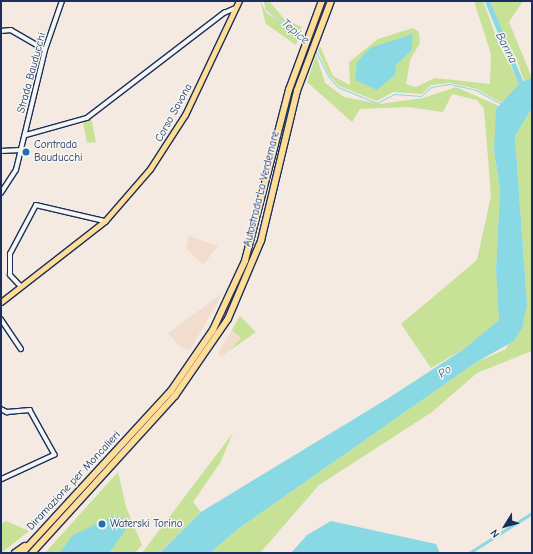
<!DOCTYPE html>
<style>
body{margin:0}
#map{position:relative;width:533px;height:554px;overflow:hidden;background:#f4eae1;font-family:"Comic Neue",sans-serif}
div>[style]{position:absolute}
.built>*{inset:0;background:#f2dccd}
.green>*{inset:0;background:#c7e197}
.water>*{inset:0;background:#89d9e5}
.stream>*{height:1px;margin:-0.5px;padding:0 0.5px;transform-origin:0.5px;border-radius:0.5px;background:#89d9e5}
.canal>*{height:3px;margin:-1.5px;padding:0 1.5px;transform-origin:1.5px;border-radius:1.5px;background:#89d9e5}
.river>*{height:5px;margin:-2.5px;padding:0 2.5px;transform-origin:2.5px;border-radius:2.5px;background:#89d9e5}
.roads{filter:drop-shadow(1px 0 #1b2f5e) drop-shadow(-1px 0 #1b2f5e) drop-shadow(0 1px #1b2f5e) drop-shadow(0 -1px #1b2f5e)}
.minor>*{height:3.5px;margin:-1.75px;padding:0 1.75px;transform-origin:1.75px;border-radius:1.75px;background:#f6f6f2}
.major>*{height:4.5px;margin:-2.25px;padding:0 2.25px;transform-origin:2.25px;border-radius:2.25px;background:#fedd96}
.highway>*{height:5.5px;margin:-2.75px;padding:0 2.75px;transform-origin:2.75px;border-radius:2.75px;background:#fedd96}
.dots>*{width:11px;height:11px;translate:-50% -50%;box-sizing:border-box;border:2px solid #f6f6f2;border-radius:50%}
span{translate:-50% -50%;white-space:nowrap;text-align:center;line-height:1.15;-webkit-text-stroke:3px #f6f6f2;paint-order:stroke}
.street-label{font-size:11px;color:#1b2f5e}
.poi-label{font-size:11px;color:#1b2f5e}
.left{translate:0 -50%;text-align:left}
.water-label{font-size:12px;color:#365a80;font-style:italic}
.frame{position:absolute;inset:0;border:2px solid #1b2f5e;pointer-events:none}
.north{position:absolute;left:485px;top:506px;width:40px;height:40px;-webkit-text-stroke:3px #f6f6f2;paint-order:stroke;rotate:233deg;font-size:11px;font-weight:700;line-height:16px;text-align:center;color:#1b2f5e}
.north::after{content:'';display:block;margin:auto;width:14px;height:18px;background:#1b2f5e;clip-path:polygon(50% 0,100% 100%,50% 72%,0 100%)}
</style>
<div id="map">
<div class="built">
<i style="clip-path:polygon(189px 236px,218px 246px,203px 265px,186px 248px)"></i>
<i style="clip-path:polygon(223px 293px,190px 350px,180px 347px,168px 333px)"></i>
<i style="clip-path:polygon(232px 330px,241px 338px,222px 357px,218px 353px)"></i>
</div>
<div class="green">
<i style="clip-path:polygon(260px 1px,267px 13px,299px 36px,296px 45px,266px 24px)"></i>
<i style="clip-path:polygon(265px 1px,269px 1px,285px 20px,302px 27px,299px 33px,279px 20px,267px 9px)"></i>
<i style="clip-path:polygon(474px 1px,483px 1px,498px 42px,520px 84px,502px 103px,477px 89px,450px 83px,431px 85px,422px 94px,393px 92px,377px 101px,339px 86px,329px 75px,318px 51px,320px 46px,333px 76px,350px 85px,349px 62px,378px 39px,413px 28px,419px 32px,420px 43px,410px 60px,406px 84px,416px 87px,435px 78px,490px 84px,491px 54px)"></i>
<i style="clip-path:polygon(490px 1px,523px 1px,509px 22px,532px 78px,524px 81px,516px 57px,503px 40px)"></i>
<i style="clip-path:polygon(316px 55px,325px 83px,344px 97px,379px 104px,423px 98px,456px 87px,499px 106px,494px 151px,500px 190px,496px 270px,500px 320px,464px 349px,431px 368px,401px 324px,477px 260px,491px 196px,484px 109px,477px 100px,452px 94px,443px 112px,408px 107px,360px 109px,352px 122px,307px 82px)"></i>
<i style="clip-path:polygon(532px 108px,532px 351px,477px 373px,432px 412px,319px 485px,260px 553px,210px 553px,238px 529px,475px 363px,506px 349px,527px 305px,515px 136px)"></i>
<i style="clip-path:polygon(91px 117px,96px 142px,87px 143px,83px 122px)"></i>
<i style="clip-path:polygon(240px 316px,256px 332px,229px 351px,241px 338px,232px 330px)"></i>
<i style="clip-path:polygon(233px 433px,220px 463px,193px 502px,201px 512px,160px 553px,142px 553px)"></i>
<i style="clip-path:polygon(118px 472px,126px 507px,142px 545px,135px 553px,45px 553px)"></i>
<i style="clip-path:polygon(6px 521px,29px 531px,1px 553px,1px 524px)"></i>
</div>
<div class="water">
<i style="clip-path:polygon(413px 34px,411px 51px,396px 65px,395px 75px,377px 90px,355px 80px,357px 62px,370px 48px)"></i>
<i style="clip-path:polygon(532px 78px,532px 108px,515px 136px,527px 305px,522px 328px,514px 341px,475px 363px,238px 529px,210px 553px,160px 553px,201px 512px,387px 399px,464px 349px,499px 320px,496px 270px,500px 190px,494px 151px,496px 109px,521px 82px)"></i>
<i style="clip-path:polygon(114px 516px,122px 518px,125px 531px,109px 553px,59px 553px,73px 535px)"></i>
<i style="clip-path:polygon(331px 521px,436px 544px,440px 553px,291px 553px,307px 535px)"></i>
</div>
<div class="stream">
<i style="left:264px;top:1px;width:8px;rotate:76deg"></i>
<i style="left:266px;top:9px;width:18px;rotate:43deg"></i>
<i style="left:279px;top:21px;width:32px;rotate:35deg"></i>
<i style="left:315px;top:50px;width:29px;rotate:63deg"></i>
<i style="left:328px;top:76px;width:15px;rotate:48deg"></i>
<i style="left:338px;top:87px;width:42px;rotate:22.3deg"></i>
<i style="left:377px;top:103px;width:19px;rotate:-28deg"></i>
<i style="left:394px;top:94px;width:27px;rotate:4deg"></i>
<i style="left:421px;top:96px;width:13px;rotate:-42deg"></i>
<i style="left:431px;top:87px;width:19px;rotate:-9deg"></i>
<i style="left:450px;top:84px;width:27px;rotate:13deg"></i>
<i style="left:476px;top:90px;width:29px;rotate:29deg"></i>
</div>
<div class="canal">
<i style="left:469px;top:553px;width:75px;rotate:-32.4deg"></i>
</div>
<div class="river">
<i style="left:487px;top:1px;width:94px;rotate:67.5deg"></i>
</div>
<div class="roads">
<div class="minor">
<i style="left:1px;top:31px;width:10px;rotate:-6deg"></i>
<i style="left:11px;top:30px;width:39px;rotate:30deg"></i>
<i style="left:26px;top:135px;width:63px;rotate:-15.6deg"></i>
<i style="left:87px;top:118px;width:173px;rotate:-37.5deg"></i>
<i style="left:224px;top:13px;width:13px;rotate:-23deg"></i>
<i style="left:1px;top:151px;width:20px;rotate:-3deg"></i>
<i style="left:1px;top:193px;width:27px;rotate:-57deg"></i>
<i style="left:16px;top:170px;width:123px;rotate:-76.4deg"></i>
<i style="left:45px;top:50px;width:52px;rotate:-70.9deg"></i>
<i style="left:21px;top:287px;width:16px;rotate:-133deg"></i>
<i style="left:10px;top:275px;width:21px;rotate:-90deg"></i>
<i style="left:10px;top:254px;width:55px;rotate:-62deg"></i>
<i style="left:36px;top:205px;width:71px;rotate:13.1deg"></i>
<i style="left:1px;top:319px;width:36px;rotate:56deg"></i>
<i style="left:1px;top:409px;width:7px;rotate:27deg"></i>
<i style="left:7px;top:412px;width:23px;rotate:-5deg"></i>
<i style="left:30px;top:410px;width:51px;rotate:60.9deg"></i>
<i style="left:55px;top:455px;width:60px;rotate:155.2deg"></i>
</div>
<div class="major">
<i style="left:1px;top:302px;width:132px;rotate:-37.9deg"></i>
<i style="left:105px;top:221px;width:69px;rotate:-49.1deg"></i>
<i style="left:150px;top:169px;width:64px;rotate:-57.1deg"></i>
<i style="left:185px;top:115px;width:126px;rotate:-64.7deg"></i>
</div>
<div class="highway">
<i style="left:15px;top:553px;width:12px;rotate:-35deg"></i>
<i style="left:22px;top:553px;width:220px;rotate:-47.4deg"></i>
<i style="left:171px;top:391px;width:74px;rotate:-55.5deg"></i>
<i style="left:213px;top:330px;width:76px;rotate:-65.1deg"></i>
<i style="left:245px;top:261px;width:177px;rotate:-75.6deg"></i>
<i style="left:289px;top:90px;width:95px;rotate:-69.7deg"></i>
<i style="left:32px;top:553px;width:212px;rotate:-47.7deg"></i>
<i style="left:175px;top:396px;width:93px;rotate:-55.5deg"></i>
<i style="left:228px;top:319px;width:85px;rotate:-67.1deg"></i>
<i style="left:261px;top:241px;width:154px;rotate:-76.5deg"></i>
<i style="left:297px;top:91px;width:96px;rotate:-69.3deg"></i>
</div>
</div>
<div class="dots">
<i style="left:26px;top:152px;background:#1f6fb2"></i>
<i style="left:102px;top:524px;background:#1f6fb2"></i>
</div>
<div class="street-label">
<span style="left:32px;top:73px;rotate:-75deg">Strada Bauducchi</span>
<span style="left:174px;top:113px;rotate:-61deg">Corso Savona</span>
<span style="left:262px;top:189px;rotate:-76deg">Autostrada La Verdemare</span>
<span style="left:74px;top:481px;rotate:-47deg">Diramazione per Moncalieri</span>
</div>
<div class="poi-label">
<span class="left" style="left:34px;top:152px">Contrada<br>Bauducchi</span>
<span class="left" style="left:110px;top:524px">Waterski Torino</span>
</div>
<div class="water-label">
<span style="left:295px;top:32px;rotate:40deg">Tepice</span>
<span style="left:506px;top:48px;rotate:63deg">Banna</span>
<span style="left:445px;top:372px;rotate:-35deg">Po</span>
</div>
<div class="frame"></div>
<div class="north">N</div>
</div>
